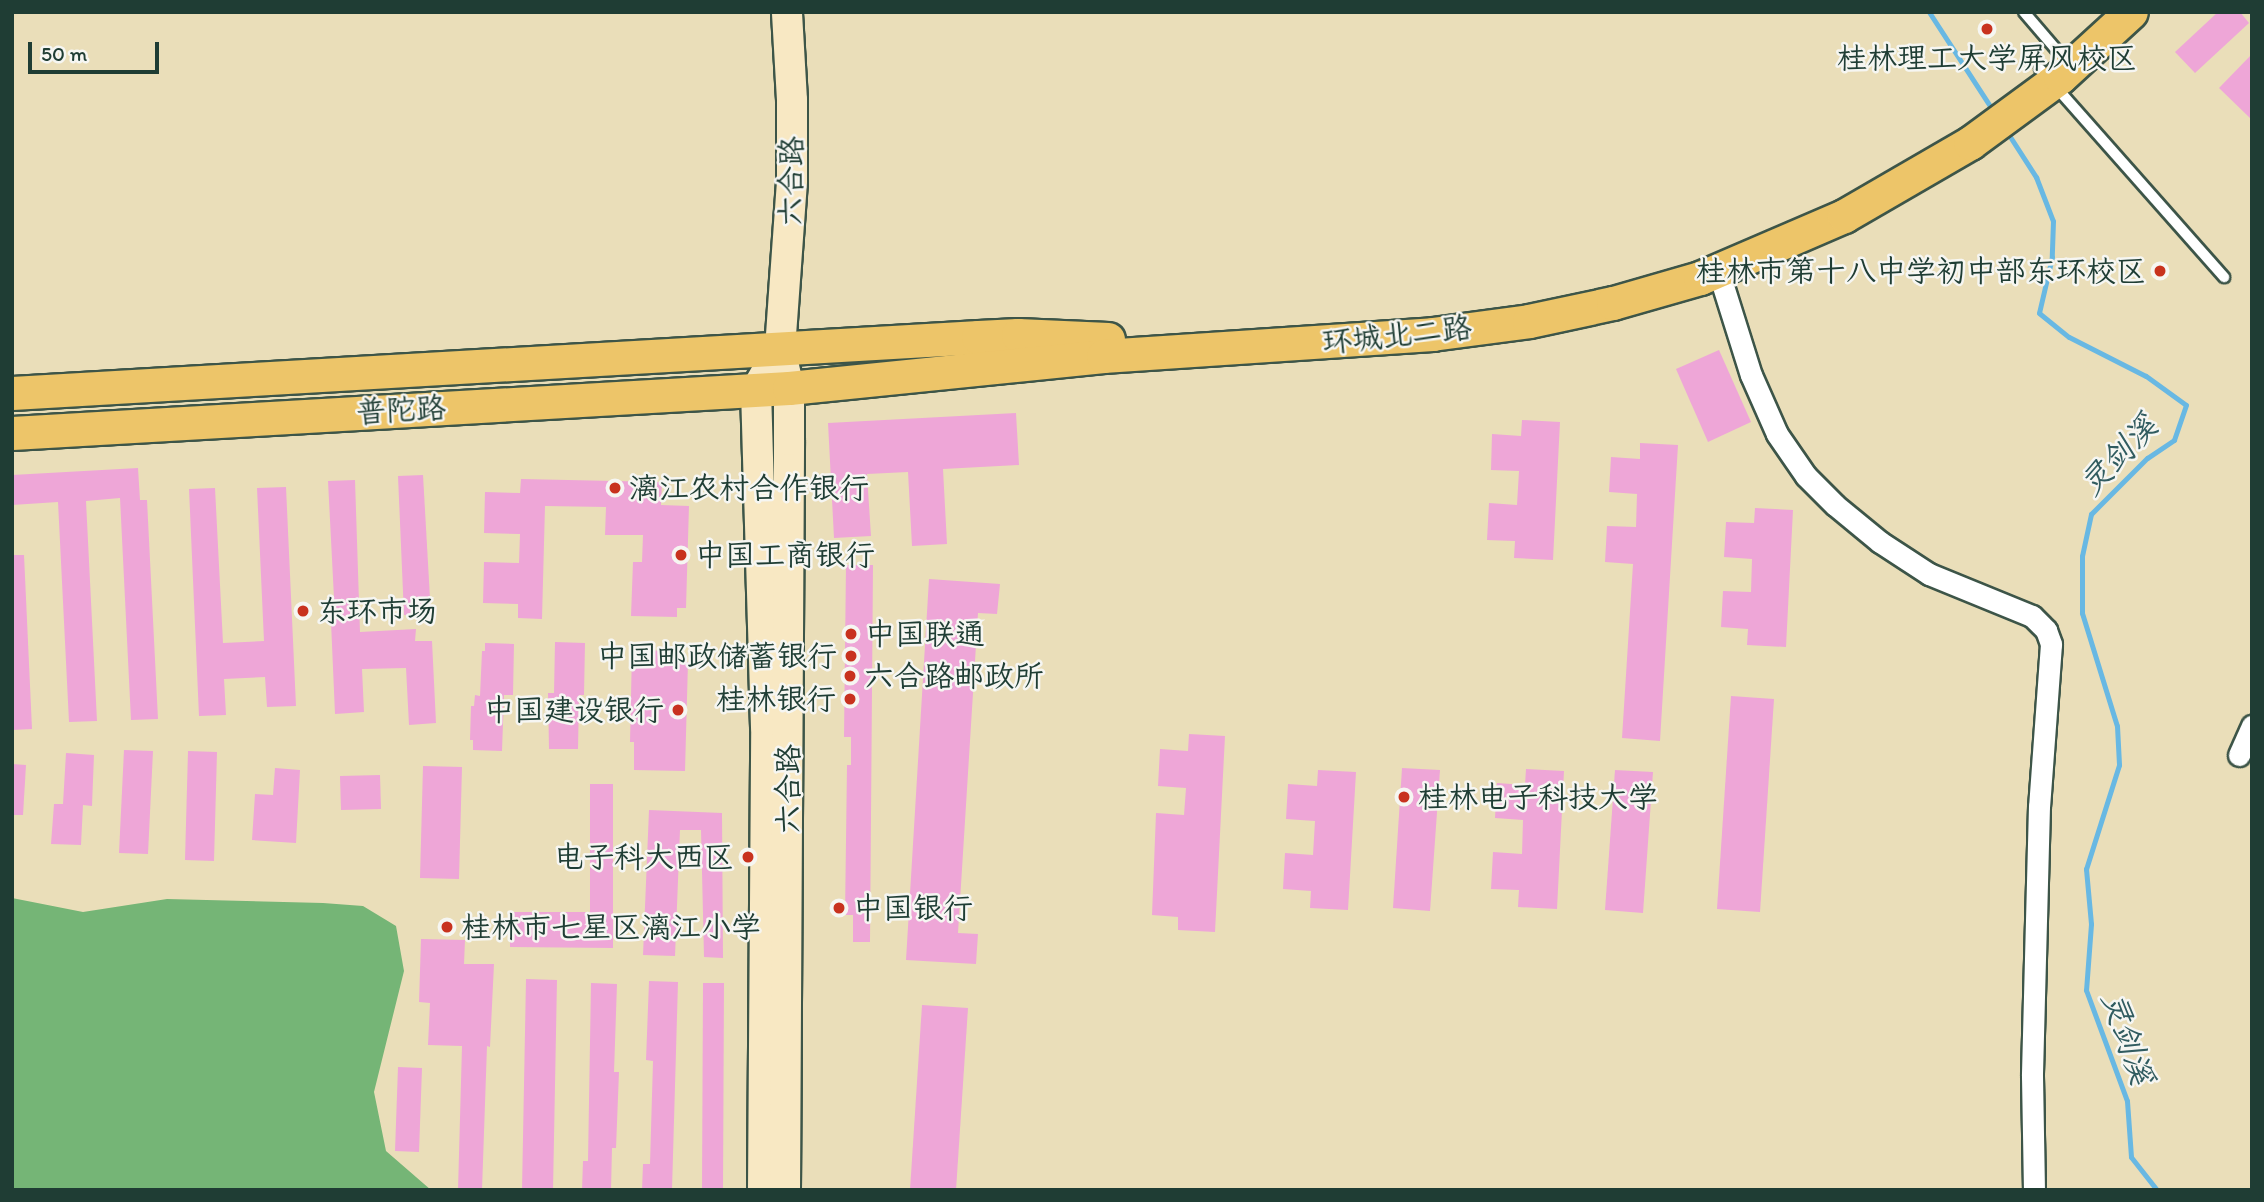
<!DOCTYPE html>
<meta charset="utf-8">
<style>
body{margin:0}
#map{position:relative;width:2264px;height:1202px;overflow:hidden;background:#eadeb9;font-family:Itim,"LXGW WenKai TC",sans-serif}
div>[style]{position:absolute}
.forest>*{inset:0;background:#75b576}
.stream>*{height:5px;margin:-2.5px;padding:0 2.5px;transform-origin:2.5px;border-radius:2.5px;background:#68b8e3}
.building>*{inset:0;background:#eea6d7}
.roads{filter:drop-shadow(2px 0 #3d5548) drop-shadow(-2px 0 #3d5548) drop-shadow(0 2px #3d5548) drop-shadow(0 -2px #3d5548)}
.lane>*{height:10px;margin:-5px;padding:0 5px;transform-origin:5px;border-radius:5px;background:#fff}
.street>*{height:21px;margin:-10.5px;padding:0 10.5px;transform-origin:10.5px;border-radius:10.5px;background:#fff}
.secondary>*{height:30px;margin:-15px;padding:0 15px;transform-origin:15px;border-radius:15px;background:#f8e8c3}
.primary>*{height:33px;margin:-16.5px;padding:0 16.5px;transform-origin:16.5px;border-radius:16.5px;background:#edc569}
.dots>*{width:19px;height:19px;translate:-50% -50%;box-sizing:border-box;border:4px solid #f6f6f2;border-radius:50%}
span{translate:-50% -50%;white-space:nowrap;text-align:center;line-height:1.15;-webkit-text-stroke:5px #f6f6f2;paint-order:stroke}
.poi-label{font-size:30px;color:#1f3d34}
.right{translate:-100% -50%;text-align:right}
.left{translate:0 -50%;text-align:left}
.street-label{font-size:30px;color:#1f3d34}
.water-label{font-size:32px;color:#315c60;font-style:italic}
.frame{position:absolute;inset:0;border:14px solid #1f3d34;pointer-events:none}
.scale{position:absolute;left:28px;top:42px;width:131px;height:32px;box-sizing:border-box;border:4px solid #1f3d34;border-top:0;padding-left:9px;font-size:21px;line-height:24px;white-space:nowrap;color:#1f3d34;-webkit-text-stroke:5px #f6f6f2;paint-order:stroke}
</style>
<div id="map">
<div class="forest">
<i style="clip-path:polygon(12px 898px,83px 912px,167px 899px,323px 903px,363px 906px,396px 926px,404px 971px,374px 1092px,386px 1151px,431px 1190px,12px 1190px)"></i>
</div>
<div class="stream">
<i style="left:1929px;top:12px;width:119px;rotate:57deg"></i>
<i style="left:2007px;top:132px;width:54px;rotate:57.2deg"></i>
<i style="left:2036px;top:177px;width:47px;rotate:68.9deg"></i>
<i style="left:2053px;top:221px;width:36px;rotate:92deg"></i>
<i style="left:2052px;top:257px;width:57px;rotate:103.1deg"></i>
<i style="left:2039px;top:313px;width:38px;rotate:39deg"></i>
<i style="left:2069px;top:337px;width:86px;rotate:26.9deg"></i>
<i style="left:2146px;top:376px;width:49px;rotate:35.9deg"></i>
<i style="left:2186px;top:405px;width:37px;rotate:109deg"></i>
<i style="left:2174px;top:440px;width:32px;rotate:146deg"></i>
<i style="left:2147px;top:458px;width:79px;rotate:135deg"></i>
<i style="left:2091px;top:514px;width:43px;rotate:102.1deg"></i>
<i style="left:2082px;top:556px;width:57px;rotate:90deg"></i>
<i style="left:2082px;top:613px;width:118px;rotate:72.8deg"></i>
<i style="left:2117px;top:726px;width:39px;rotate:87deg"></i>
<i style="left:2119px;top:765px;width:109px;rotate:107.6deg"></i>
<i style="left:2086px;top:869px;width:55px;rotate:84.8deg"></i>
<i style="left:2091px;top:924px;width:66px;rotate:94.3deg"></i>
<i style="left:2086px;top:990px;width:118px;rotate:69.7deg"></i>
<i style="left:2127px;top:1101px;width:56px;rotate:85.9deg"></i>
<i style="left:2131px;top:1157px;width:42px;rotate:51.8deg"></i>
</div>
<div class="building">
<i style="clip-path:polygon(2218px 12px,2240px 12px,2249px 23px,2195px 73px,2175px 52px)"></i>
<i style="clip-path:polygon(2252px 54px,2252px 120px,2219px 88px)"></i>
<i style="clip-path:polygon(1719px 350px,1751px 422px,1708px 442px,1676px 369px)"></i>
<i style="clip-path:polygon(1016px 413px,1019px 465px,943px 469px,947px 544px,912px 546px,908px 472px,867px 474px,871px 536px,834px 538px,828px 423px)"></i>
<i style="clip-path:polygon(1522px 420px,1560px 422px,1553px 560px,1514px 558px,1515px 541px,1487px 540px,1489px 503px,1517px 505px,1519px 471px,1491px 470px,1492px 434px,1521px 436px)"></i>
<i style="clip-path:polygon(1640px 443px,1678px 445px,1660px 741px,1622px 738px,1633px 564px,1605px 562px,1607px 526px,1636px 527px,1637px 494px,1609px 492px,1611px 457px,1640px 459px)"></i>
<i style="clip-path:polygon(138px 468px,140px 500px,147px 500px,158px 719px,131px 720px,120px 498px,86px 501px,97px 721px,69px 722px,58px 502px,12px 505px,12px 475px)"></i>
<i style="clip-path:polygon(423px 475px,431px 616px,404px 615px,398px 476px)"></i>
<i style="clip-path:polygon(521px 479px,662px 482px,661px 505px,689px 506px,686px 608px,677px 608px,677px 617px,631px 616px,633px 562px,642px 562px,643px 535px,605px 535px,606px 507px,545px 506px,542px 619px,518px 618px,518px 604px,483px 603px,484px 562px,519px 563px,520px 534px,484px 533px,485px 492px,520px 493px)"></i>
<i style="clip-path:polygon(355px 480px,360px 632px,416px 629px,415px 641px,432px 641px,436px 723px,409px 725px,406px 668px,362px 669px,364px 712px,335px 714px,330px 599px,334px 598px,328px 481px)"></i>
<i style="clip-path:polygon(286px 487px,296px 706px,267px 707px,265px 677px,224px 679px,226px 715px,199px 716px,189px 489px,215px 488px,223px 643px,264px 641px,257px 488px)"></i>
<i style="clip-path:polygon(1755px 508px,1793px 510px,1786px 647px,1747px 645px,1748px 629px,1721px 627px,1723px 591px,1751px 592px,1752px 559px,1724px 557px,1726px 522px,1754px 523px)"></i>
<i style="clip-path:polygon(12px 555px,24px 555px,32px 729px,12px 730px)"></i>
<i style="clip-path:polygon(846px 565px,873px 565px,870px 942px,853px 942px,853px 915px,845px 915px,847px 765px,851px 765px,851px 737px,844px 737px)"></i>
<i style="clip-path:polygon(929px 579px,1000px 584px,997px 614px,978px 613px,958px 933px,978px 934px,976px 964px,906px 960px)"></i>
<i style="clip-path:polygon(555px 642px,585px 643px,584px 695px,579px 695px,578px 749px,549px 749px,548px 693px,554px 693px)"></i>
<i style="clip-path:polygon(485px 643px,514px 644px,513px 695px,504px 695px,502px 751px,473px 750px,473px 740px,470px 740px,471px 706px,474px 706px,475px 695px,480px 696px,482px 651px,485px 651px)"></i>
<i style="clip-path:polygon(632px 650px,677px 651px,677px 662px,688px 662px,685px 771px,634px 770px,634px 742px,630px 742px)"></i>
<i style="clip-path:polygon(1731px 696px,1774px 699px,1760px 912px,1717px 909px)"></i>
<i style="clip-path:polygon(1189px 734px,1225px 736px,1215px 932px,1178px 930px,1178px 917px,1152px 915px,1156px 813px,1184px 815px,1186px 788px,1158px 786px,1160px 749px,1188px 751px)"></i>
<i style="clip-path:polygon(124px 750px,153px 751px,148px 854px,119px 853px)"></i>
<i style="clip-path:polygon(188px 751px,217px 752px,214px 861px,185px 860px)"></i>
<i style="clip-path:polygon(66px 753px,94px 755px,92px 806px,83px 805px,81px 845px,51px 844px,54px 804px,63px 804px)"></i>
<i style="clip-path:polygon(12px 764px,26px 765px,23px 815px,12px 815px)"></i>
<i style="clip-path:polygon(423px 766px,462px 767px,459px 879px,420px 878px)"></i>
<i style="clip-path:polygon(275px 768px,300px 770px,296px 843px,252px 840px,255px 794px,273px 795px)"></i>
<i style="clip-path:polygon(1402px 768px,1440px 770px,1430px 911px,1393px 908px)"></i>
<i style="clip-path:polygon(1526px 769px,1564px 771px,1557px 909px,1518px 907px,1519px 890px,1491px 889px,1493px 852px,1522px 854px,1523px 820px,1495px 818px,1497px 783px,1525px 785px)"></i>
<i style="clip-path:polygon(1318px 770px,1356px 772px,1348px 910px,1310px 908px,1311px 891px,1283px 889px,1285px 853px,1313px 855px,1315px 821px,1286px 819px,1288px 784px,1317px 786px)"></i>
<i style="clip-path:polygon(1615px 770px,1653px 772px,1643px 913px,1605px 910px)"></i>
<i style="clip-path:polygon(380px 775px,381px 809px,341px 810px,340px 776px)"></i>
<i style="clip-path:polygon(590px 784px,613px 784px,613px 948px,510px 947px,510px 912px,590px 912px)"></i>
<i style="clip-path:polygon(649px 810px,722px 813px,723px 958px,704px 957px,701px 830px,680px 830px,675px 956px,643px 955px)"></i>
<i style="clip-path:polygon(421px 939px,465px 940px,464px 964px,494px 964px,490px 1047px,487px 1046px,482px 1190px,458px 1190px,462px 1046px,428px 1045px,430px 1003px,419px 1002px)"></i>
<i style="clip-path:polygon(526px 979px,557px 980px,553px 1190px,522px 1190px)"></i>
<i style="clip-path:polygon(649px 981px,678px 982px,672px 1190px,642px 1190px,643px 1164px,650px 1164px,653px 1061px,646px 1060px)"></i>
<i style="clip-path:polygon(591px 983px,617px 984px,614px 1072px,619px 1072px,616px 1148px,612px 1148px,611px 1190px,582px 1190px,583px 1161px,588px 1161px)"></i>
<i style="clip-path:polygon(703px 983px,724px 983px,723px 1190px,702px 1190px)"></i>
<i style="clip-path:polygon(922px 1005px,968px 1008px,956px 1190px,910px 1190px)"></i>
<i style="clip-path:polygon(398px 1067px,422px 1068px,419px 1152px,395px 1151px)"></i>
</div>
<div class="roads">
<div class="lane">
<i style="left:2024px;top:12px;width:54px;rotate:49.5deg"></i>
<i style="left:2040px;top:69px;width:278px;rotate:48.5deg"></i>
</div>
<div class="street">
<i style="left:1718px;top:270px;width:110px;rotate:72.6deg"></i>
<i style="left:1751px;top:375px;width:64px;rotate:66.2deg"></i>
<i style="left:1777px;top:434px;width:51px;rotate:55.4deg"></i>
<i style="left:1806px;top:476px;width:41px;rotate:45deg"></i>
<i style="left:1835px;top:505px;width:58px;rotate:39.4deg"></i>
<i style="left:1880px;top:542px;width:59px;rotate:33.1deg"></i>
<i style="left:1929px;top:574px;width:111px;rotate:22.2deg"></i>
<i style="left:2032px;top:616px;width:20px;rotate:45deg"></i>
<i style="left:2046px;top:630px;width:15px;rotate:70deg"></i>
<i style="left:2051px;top:644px;width:162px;rotate:94.2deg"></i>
<i style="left:2039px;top:806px;width:270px;rotate:91.5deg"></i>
<i style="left:2032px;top:1076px;width:114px;rotate:89deg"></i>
<i style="left:2239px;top:755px;width:32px;rotate:-66deg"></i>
</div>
<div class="secondary">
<i style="left:763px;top:1190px;width:463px;rotate:-89.6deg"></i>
<i style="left:766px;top:727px;width:337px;rotate:-91.7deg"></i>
<i style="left:756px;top:390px;width:22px;rotate:-60deg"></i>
<i style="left:785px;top:1190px;width:750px;rotate:-89.69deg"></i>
<i style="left:789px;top:440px;width:52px;rotate:-90deg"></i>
<i style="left:789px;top:388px;width:40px;rotate:-103deg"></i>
<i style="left:780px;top:349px;width:169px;rotate:-85.9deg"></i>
<i style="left:792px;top:180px;width:80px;rotate:-90deg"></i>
<i style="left:792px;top:100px;width:88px;rotate:-93.3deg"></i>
</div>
<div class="primary">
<i style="left:12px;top:393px;width:968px;rotate:-3.32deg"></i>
<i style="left:978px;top:337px;width:40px;rotate:-2.9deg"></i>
<i style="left:1018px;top:335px;width:90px;rotate:2.5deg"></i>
<i style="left:12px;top:433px;width:778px;rotate:-3.31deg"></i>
<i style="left:789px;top:388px;width:316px;rotate:-5.8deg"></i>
<i style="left:1103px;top:356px;width:330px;rotate:-3.8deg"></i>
<i style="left:1432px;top:334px;width:98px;rotate:-7.6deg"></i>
<i style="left:1529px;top:321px;width:86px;rotate:-12.1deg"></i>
<i style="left:1613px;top:303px;width:91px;rotate:-16deg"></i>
<i style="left:1700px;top:278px;width:157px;rotate:-23.3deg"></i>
<i style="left:1844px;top:216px;width:146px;rotate:-30.1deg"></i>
<i style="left:1970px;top:143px;width:112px;rotate:-36.3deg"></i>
<i style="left:2060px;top:77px;width:96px;rotate:-42.5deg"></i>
</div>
</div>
<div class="dots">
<i style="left:1987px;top:29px;background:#c8321e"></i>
<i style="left:2160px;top:271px;background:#c8321e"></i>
<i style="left:615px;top:488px;background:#c8321e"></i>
<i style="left:681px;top:555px;background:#c8321e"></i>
<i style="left:303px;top:611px;background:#c8321e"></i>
<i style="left:851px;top:634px;background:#c8321e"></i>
<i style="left:851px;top:656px;background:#c8321e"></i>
<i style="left:850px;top:676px;background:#c8321e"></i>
<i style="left:850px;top:699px;background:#c8321e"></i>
<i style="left:678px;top:710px;background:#c8321e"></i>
<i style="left:1404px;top:797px;background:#c8321e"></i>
<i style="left:748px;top:857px;background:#c8321e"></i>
<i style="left:839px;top:908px;background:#c8321e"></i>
<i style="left:447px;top:927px;background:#c8321e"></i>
</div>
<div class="poi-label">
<span style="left:1987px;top:58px">桂林理工大学屏风校区</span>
<span class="right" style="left:2146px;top:271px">桂林市第十八中学初中部东环校区</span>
<span class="left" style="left:629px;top:488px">漓江农村合作银行</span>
<span class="left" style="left:695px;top:555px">中国工商银行</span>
<span class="left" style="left:317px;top:611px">东环市场</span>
<span class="left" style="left:865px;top:634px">中国联通</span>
<span class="right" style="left:837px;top:656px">中国邮政储蓄银行</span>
<span class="left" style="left:864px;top:676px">六合路邮政所</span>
<span class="right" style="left:836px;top:699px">桂林银行</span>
<span class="right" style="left:664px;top:710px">中国建设银行</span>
<span class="left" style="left:1418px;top:797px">桂林电子科技大学</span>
<span class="right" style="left:734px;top:857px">电子科大西区</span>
<span class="left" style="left:853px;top:908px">中国银行</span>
<span class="left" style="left:461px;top:927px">桂林市七星区漓江小学</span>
</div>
<div class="street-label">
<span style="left:791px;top:181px;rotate:-89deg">六合路</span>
<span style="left:1397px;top:335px;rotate:-6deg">环城北二路</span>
<span style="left:401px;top:410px;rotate:-3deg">普陀路</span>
<span style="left:788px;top:789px;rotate:-90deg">六合路</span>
</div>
<div class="water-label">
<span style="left:2118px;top:455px;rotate:-46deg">灵剑溪</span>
<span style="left:2128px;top:1038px;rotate:71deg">灵剑溪</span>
</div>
<div class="frame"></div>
<div class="scale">50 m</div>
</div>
